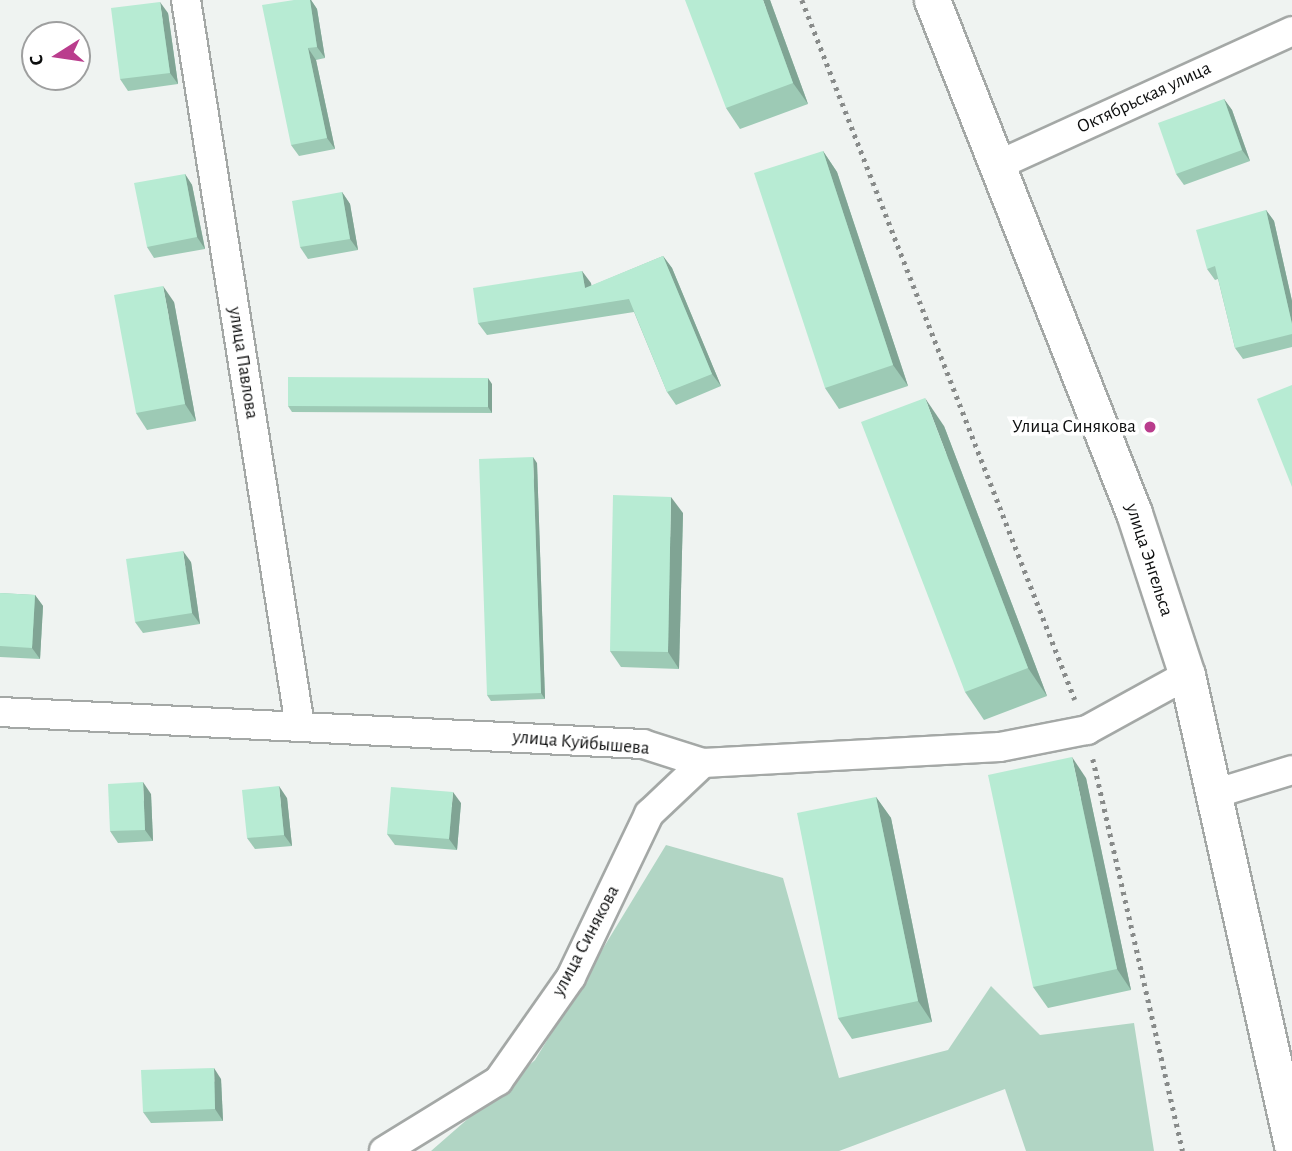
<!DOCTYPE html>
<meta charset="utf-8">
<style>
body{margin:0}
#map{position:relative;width:1292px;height:1151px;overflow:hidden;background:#eff3f1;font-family:"Alegreya Sans",sans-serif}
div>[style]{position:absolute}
.green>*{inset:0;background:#b1d5c4}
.path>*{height:4.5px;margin-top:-2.25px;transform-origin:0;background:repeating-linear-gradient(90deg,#888b8a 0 3.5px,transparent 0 8.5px)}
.roads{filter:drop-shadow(2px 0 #a4a8a6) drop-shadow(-2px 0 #a4a8a6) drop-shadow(0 2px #a4a8a6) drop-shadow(0 -2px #a4a8a6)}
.minor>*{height:28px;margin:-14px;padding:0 14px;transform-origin:14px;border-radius:14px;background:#fff}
.tertiary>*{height:35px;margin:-17.5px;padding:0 17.5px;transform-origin:17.5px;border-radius:17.5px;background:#fff}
.wall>*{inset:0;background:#9dcab5}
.shaded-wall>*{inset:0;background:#80a494}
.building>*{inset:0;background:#b7ebd3}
.dots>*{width:19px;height:19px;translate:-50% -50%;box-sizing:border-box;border:4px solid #fff;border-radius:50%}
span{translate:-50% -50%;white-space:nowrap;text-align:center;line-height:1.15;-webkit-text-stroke:7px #fff;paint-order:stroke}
.street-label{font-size:19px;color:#0d0e0e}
.poi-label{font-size:19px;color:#0d0e0e}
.right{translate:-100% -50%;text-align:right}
.north{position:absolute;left:21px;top:21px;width:70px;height:70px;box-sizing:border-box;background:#fff;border:2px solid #9e9f9f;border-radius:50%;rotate:258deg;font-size:19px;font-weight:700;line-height:28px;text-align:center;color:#0d0e0e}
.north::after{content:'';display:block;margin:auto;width:24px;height:32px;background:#ba3d8d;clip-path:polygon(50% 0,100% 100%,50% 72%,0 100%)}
</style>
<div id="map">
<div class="green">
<i style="clip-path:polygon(666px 845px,783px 878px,839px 1078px,948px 1050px,991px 986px,1040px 1035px,1134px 1023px,1154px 1151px,1026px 1151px,1005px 1089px,839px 1151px,431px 1151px,535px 1060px)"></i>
</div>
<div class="path">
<i style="left:802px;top:0;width:751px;rotate:68.69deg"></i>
<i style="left:1093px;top:759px;width:402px;rotate:77.1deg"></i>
</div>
<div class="roads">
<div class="minor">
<i style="left:186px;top:0;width:735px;rotate:81.08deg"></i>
<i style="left:996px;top:166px;width:325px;rotate:-24.5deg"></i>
<i style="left:0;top:712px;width:644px;rotate:2.85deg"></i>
<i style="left:643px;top:744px;width:63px;rotate:17.6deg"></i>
<i style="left:703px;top:763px;width:297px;rotate:-3.1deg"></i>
<i style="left:1000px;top:747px;width:89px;rotate:-11.1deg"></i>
<i style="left:1087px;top:730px;width:114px;rotate:-28.8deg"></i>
<i style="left:1217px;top:793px;width:78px;rotate:-17deg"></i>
<i style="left:384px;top:1151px;width:134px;rotate:-31.6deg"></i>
<i style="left:498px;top:1081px;width:127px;rotate:-54.9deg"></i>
<i style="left:571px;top:977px;width:181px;rotate:-64.4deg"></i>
<i style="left:649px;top:814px;width:74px;rotate:-43.4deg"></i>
</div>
<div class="tertiary">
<i style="left:932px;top:0;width:551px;rotate:68.51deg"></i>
<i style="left:1134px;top:513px;width:170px;rotate:71.9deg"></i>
<i style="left:1187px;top:675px;width:480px;rotate:77.4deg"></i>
</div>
</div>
<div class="wall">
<i style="clip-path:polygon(294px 0,311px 0,317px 9px,325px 58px,316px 60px,335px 149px,299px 156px,291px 145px)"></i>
<i style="clip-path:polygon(770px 0,808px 104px,740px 129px,726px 108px)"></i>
<i style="clip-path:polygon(168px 13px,178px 84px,128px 91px,120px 79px)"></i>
<i style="clip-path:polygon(1224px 99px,1232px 110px,1250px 161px,1184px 185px,1176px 174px)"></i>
<i style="clip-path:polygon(823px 151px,837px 172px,908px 386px,839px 409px,825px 388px)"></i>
<i style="clip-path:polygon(185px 174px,192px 185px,205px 249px,154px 258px,147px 247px)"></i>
<i style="clip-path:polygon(342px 192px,350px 204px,358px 250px,308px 259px,300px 247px)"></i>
<i style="clip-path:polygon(1266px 210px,1274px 221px,1292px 301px,1292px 347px,1243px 359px,1235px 348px,1218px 279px,1215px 280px,1207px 269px)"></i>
<i style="clip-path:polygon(663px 256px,672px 268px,721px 386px,676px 405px,667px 392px,634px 312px,487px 335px,478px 323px,582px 271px,591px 286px)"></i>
<i style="clip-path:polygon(174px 302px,196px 421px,147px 430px,136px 413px)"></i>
<i style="clip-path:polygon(492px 384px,492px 413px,292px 412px,288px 406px)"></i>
<i style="clip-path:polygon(944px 426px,1047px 696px,984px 720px,965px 692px)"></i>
<i style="clip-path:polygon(537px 463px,545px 699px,491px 701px,487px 695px)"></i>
<i style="clip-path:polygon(683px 513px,679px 669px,621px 667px,610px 651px)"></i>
<i style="clip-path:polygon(191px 562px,200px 624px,143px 633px,135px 622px)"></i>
<i style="clip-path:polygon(0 593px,35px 595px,43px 606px,40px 659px,0 657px)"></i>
<i style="clip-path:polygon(1086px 778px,1131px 990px,1048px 1008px,1033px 987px)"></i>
<i style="clip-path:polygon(151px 794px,153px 841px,118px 843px,110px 831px)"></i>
<i style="clip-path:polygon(876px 797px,891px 818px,932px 1022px,852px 1039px,838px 1018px)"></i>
<i style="clip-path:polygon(287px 798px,292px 846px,255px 849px,247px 838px)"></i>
<i style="clip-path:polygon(461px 803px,457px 850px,395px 845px,387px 834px)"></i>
<i style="clip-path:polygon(221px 1079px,223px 1121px,151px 1123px,143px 1112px)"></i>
</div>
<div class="shaded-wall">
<i style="clip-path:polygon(310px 0,311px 0,317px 9px,325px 58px,317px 47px)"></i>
<i style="clip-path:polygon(763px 0,770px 0,808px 104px,793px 83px)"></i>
<i style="clip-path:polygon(160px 2px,168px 13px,178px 84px,170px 73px)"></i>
<i style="clip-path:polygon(308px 48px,316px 60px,335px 149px,327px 138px)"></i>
<i style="clip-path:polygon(1224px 99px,1232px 110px,1250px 161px,1242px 150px)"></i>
<i style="clip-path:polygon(823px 151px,837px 172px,908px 386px,893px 365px)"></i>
<i style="clip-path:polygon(185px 174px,192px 185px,205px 249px,197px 237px)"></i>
<i style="clip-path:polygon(342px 192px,350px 204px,358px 250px,350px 239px)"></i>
<i style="clip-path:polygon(1266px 210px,1274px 221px,1292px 301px,1292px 324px)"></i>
<i style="clip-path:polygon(663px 256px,672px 268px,721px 386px,712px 374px)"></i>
<i style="clip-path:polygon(582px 271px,591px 283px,594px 300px,585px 288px)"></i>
<i style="clip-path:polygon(163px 286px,174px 302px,196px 421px,185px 404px)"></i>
<i style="clip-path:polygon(488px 378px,492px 384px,492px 413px,488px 407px)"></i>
<i style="clip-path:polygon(925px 398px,944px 426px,1047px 696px,1028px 668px)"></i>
<i style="clip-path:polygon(533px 457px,537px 463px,545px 699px,541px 693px)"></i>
<i style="clip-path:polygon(671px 497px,683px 513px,679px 669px,668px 652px)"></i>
<i style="clip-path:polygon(183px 551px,191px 562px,200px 624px,192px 613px)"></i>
<i style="clip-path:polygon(35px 595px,43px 606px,40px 659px,32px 648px)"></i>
<i style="clip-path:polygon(1072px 757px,1086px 778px,1131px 990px,1117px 969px)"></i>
<i style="clip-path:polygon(143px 782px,151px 794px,153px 841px,145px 830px)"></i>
<i style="clip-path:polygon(279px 786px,287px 798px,292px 846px,284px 835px)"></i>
<i style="clip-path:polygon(453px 792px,461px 803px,457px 850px,449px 839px)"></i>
<i style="clip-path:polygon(876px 797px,891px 818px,932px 1022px,918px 1001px)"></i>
<i style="clip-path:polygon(214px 1068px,221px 1079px,223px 1121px,215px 1109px)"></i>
</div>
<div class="building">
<i style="clip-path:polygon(294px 0,310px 0,317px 47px,308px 48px,327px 138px,291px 145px,262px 5px)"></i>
<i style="clip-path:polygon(685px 0,763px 0,793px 83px,726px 108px)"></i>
<i style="clip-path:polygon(160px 2px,170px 73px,120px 79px,111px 8px)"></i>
<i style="clip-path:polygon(1224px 99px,1242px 150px,1176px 174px,1158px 123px)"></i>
<i style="clip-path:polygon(823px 151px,893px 365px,825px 388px,754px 173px)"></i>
<i style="clip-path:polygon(185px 174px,197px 237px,147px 247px,134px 183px)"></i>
<i style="clip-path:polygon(342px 192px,350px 239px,300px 247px,292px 201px)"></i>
<i style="clip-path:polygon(1266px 210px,1292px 324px,1292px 334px,1235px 348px,1215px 266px,1207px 269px,1196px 230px)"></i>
<i style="clip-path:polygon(663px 256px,712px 374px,667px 392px,629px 299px,478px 323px,473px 288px,582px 271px,585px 288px)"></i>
<i style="clip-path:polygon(163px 286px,185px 404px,136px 413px,114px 295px)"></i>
<i style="clip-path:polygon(288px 377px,488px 378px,488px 407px,288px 406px)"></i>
<i style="clip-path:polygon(1292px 385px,1292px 487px,1257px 399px)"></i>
<i style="clip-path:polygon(925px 398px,1028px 668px,965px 692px,861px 422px)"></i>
<i style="clip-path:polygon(533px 457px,541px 693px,487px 695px,479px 459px)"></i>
<i style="clip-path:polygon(613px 495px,671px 497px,668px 652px,610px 651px)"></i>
<i style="clip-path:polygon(183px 551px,192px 613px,135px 622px,126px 559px)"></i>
<i style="clip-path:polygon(0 593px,35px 595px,32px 648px,0 646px)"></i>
<i style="clip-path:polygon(1072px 757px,1117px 969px,1033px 987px,988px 775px)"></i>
<i style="clip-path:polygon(143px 782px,145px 830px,110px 831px,108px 784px)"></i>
<i style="clip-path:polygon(279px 786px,284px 835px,247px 838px,242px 790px)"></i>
<i style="clip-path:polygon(391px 787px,453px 792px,449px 839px,387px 834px)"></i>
<i style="clip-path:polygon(876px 797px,918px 1001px,838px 1018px,797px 813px)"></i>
<i style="clip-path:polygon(214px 1068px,215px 1109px,143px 1112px,141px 1070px)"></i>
</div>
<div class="dots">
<i style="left:1150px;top:427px;background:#ba3d8d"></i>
</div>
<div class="street-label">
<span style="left:1144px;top:98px;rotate:-25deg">Октябрьская улица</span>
<span style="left:243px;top:363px;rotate:81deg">улица Павлова</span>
<span style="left:1149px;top:560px;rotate:72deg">улица Энгельса</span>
<span style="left:581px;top:743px;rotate:5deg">улица Куйбышева</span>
<span style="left:586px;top:941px;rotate:-62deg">улица Синякова</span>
</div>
<div class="poi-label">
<span class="right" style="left:1136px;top:427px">Улица Синякова</span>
</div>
<div class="north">С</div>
</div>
